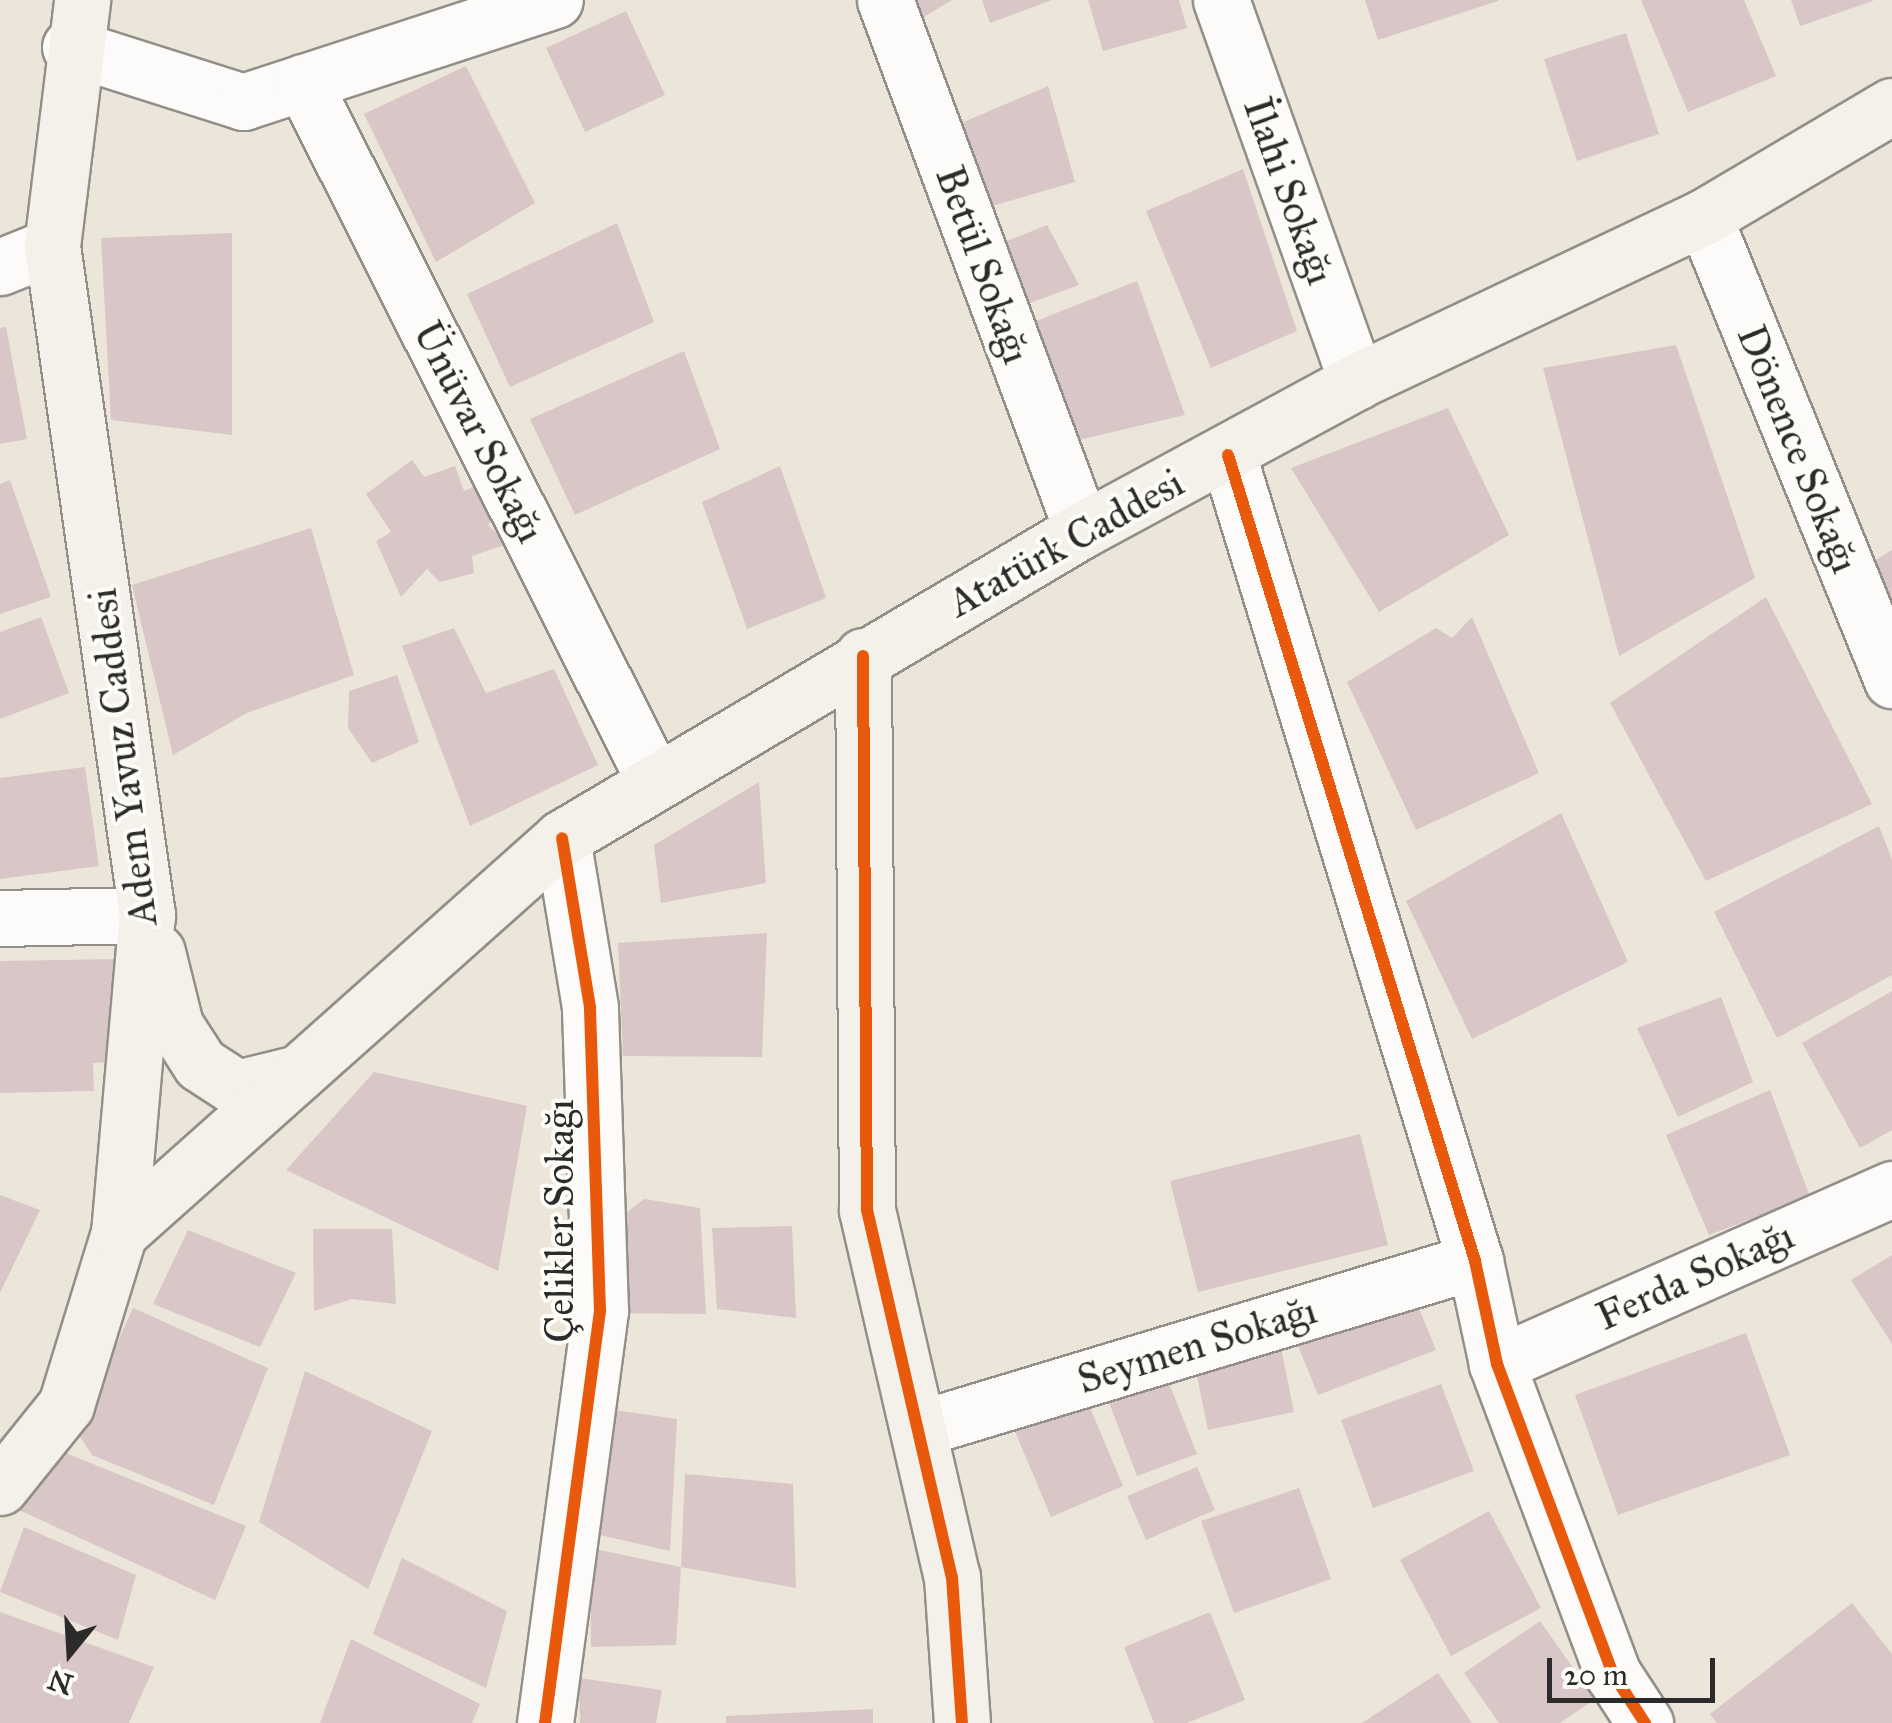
<!DOCTYPE html>
<meta charset="utf-8">
<style>
body{margin:0}
#map{position:relative;width:1892px;height:1723px;overflow:hidden;background:#ebe6d9;font-family:"IM FELL Great Primer",serif}
div>[style]{position:absolute}
.building>*{inset:0;background:#d9c7c7}
.roads{filter:drop-shadow(2px 0 #918f88) drop-shadow(-2px 0 #918f88) drop-shadow(0 2px #918f88) drop-shadow(0 -2px #918f88)}
.street>*{height:55px;margin:-27.5px;padding:0 27.5px;transform-origin:27.5px;border-radius:27.5px;background:#fcfbf9}
.secondary>*{height:55px;margin:-27.5px;padding:0 27.5px;transform-origin:27.5px;border-radius:27.5px;background:#f4f1eb}
.cycleway>*{height:12px;margin:-6px;padding:0 6px;transform-origin:6px;border-radius:6px;background:#e8590c}
span{translate:-50% -50%;white-space:nowrap;text-align:center;line-height:1.15;-webkit-text-stroke:8px #fdfcf7;paint-order:stroke}
.street-label{font-size:40px;color:#2b2b2b}
.north{position:absolute;left:20px;top:1603px;width:100px;height:100px;-webkit-text-stroke:8px #fdfcf7;paint-order:stroke;rotate:198deg;font-size:28px;font-weight:700;line-height:40px;text-align:center;color:#2b2b2b}
.north::after{content:'';display:block;margin:auto;width:35px;height:45px;background:#2b2b2b;clip-path:polygon(50% 0,100% 100%,50% 72%,0 100%)}
.scale{position:absolute;left:1547px;top:1658px;width:168px;height:45px;box-sizing:border-box;border:5px solid #2b2b2b;border-top:0;padding-left:12px;font-size:30px;line-height:35px;white-space:nowrap;color:#2b2b2b;-webkit-text-stroke:8px #fdfcf7;paint-order:stroke}
</style>
<div id="map">
<div class="building">
<i style="clip-path:polygon(904px 0,952px 0,914px 23px)"></i>
<i style="clip-path:polygon(982px 0,1052px 0,990px 23px)"></i>
<i style="clip-path:polygon(1088px 0,1179px 0,1187px 28px,1103px 51px)"></i>
<i style="clip-path:polygon(1365px 0,1498px 0,1498px 1px,1378px 40px)"></i>
<i style="clip-path:polygon(1641px 0,1744px 0,1776px 76px,1688px 112px)"></i>
<i style="clip-path:polygon(1791px 0,1873px 0,1873px 1px,1800px 26px)"></i>
<i style="clip-path:polygon(626px 11px,665px 95px,585px 132px,546px 48px)"></i>
<i style="clip-path:polygon(1626px 33px,1659px 134px,1577px 161px,1544px 59px)"></i>
<i style="clip-path:polygon(466px 66px,535px 203px,436px 262px,364px 114px)"></i>
<i style="clip-path:polygon(1048px 86px,1075px 182px,975px 211px,959px 124px)"></i>
<i style="clip-path:polygon(1243px 169px,1297px 331px,1211px 368px,1146px 211px)"></i>
<i style="clip-path:polygon(617px 223px,654px 322px,510px 387px,467px 294px)"></i>
<i style="clip-path:polygon(1047px 225px,1079px 285px,1016px 308px,997px 245px)"></i>
<i style="clip-path:polygon(232px 233px,232px 435px,111px 420px,101px 238px)"></i>
<i style="clip-path:polygon(1137px 281px,1185px 415px,1066px 443px,1026px 325px)"></i>
<i style="clip-path:polygon(6px 327px,27px 439px,0 444px,0 328px)"></i>
<i style="clip-path:polygon(1676px 345px,1755px 578px,1619px 656px,1543px 368px)"></i>
<i style="clip-path:polygon(684px 351px,720px 449px,575px 515px,530px 419px)"></i>
<i style="clip-path:polygon(1448px 408px,1509px 535px,1379px 612px,1291px 468px)"></i>
<i style="clip-path:polygon(412px 460px,424px 477px,455px 466px,464px 491px,478px 485px,497px 515px,488px 525px,507px 544px,472px 556px,474px 573px,440px 582px,427px 569px,401px 597px,376px 541px,391px 532px,366px 494px)"></i>
<i style="clip-path:polygon(780px 466px,826px 598px,747px 629px,702px 502px)"></i>
<i style="clip-path:polygon(10px 480px,51px 597px,0 614px,0 484px)"></i>
<i style="clip-path:polygon(311px 528px,354px 675px,247px 713px,173px 755px,132px 585px)"></i>
<i style="clip-path:polygon(1892px 550px,1892px 622px,1860px 570px)"></i>
<i style="clip-path:polygon(1766px 597px,1872px 804px,1706px 881px,1610px 703px)"></i>
<i style="clip-path:polygon(41px 617px,69px 693px,0 719px,0 632px)"></i>
<i style="clip-path:polygon(1472px 617px,1539px 773px,1416px 830px,1347px 682px,1436px 628px,1452px 638px)"></i>
<i style="clip-path:polygon(454px 628px,486px 693px,554px 669px,598px 765px,470px 826px,402px 646px)"></i>
<i style="clip-path:polygon(397px 675px,419px 742px,372px 763px,348px 728px,349px 691px)"></i>
<i style="clip-path:polygon(85px 767px,99px 866px,0 879px,0 778px)"></i>
<i style="clip-path:polygon(759px 782px,766px 883px,661px 903px,654px 845px)"></i>
<i style="clip-path:polygon(1561px 813px,1628px 962px,1472px 1039px,1406px 901px)"></i>
<i style="clip-path:polygon(1879px 826px,1892px 860px,1892px 975px,1777px 1038px,1714px 912px)"></i>
<i style="clip-path:polygon(767px 933px,762px 1057px,623px 1056px,618px 943px)"></i>
<i style="clip-path:polygon(118px 959px,119px 1062px,93px 1063px,94px 1091px,0 1093px,0 961px)"></i>
<i style="clip-path:polygon(1892px 991px,1892px 1130px,1860px 1148px,1802px 1043px)"></i>
<i style="clip-path:polygon(1721px 997px,1753px 1082px,1678px 1117px,1637px 1028px)"></i>
<i style="clip-path:polygon(374px 1072px,527px 1106px,498px 1271px,286px 1170px)"></i>
<i style="clip-path:polygon(1770px 1090px,1810px 1197px,1709px 1235px,1666px 1135px)"></i>
<i style="clip-path:polygon(1360px 1134px,1388px 1245px,1198px 1292px,1170px 1181px)"></i>
<i style="clip-path:polygon(0 1195px,40px 1210px,0 1293px)"></i>
<i style="clip-path:polygon(644px 1199px,700px 1208px,706px 1314px,611px 1313px,610px 1225px)"></i>
<i style="clip-path:polygon(792px 1226px,796px 1318px,717px 1309px,712px 1228px)"></i>
<i style="clip-path:polygon(313px 1229px,392px 1229px,396px 1304px,352px 1299px,314px 1311px)"></i>
<i style="clip-path:polygon(188px 1230px,296px 1273px,260px 1347px,153px 1304px)"></i>
<i style="clip-path:polygon(1892px 1255px,1892px 1344px,1851px 1280px)"></i>
<i style="clip-path:polygon(1415px 1298px,1436px 1350px,1318px 1395px,1297px 1343px)"></i>
<i style="clip-path:polygon(133px 1308px,268px 1368px,214px 1505px,92px 1455px,77px 1432px)"></i>
<i style="clip-path:polygon(1746px 1333px,1790px 1455px,1618px 1515px,1575px 1395px)"></i>
<i style="clip-path:polygon(1280px 1343px,1294px 1412px,1208px 1430px,1194px 1361px)"></i>
<i style="clip-path:polygon(305px 1371px,432px 1431px,368px 1589px,259px 1522px)"></i>
<i style="clip-path:polygon(1167px 1378px,1197px 1454px,1137px 1476px,1108px 1400px)"></i>
<i style="clip-path:polygon(1441px 1384px,1474px 1471px,1373px 1508px,1341px 1420px)"></i>
<i style="clip-path:polygon(1083px 1391px,1123px 1486px,1051px 1517px,1011px 1422px)"></i>
<i style="clip-path:polygon(600px 1408px,677px 1419px,670px 1551px,587px 1532px)"></i>
<i style="clip-path:polygon(51px 1447px,246px 1526px,215px 1600px,19px 1510px)"></i>
<i style="clip-path:polygon(1197px 1467px,1215px 1510px,1146px 1540px,1127px 1496px)"></i>
<i style="clip-path:polygon(685px 1474px,793px 1484px,796px 1588px,681px 1567px,676px 1645px,591px 1647px,590px 1548px,681px 1567px)"></i>
<i style="clip-path:polygon(1299px 1488px,1331px 1579px,1234px 1613px,1201px 1521px)"></i>
<i style="clip-path:polygon(1489px 1511px,1541px 1608px,1451px 1656px,1400px 1560px)"></i>
<i style="clip-path:polygon(24px 1527px,136px 1575px,118px 1640px,0 1592px)"></i>
<i style="clip-path:polygon(402px 1558px,507px 1611px,486px 1688px,373px 1634px)"></i>
<i style="clip-path:polygon(1852px 1603px,1892px 1654px,1892px 1723px,1717px 1723px,1710px 1714px)"></i>
<i style="clip-path:polygon(0 1612px,154px 1667px,129px 1723px,0 1723px)"></i>
<i style="clip-path:polygon(1210px 1612px,1245px 1700px,1187px 1723px,1154px 1723px,1124px 1647px)"></i>
<i style="clip-path:polygon(1540px 1621px,1595px 1699px,1560px 1723px,1499px 1723px,1464px 1673px)"></i>
<i style="clip-path:polygon(351px 1639px,480px 1704px,472px 1723px,320px 1723px)"></i>
<i style="clip-path:polygon(1438px 1673px,1472px 1723px,1362px 1723px)"></i>
<i style="clip-path:polygon(579px 1678px,662px 1690px,656px 1723px,580px 1723px)"></i>
<i style="clip-path:polygon(873px 1709px,873px 1723px,726px 1723px,726px 1716px)"></i>
</div>
<div class="roads">
<div class="street">
<i style="left:885px;top:0;width:565px;rotate:69.61deg"></i>
<i style="left:1221px;top:0;width:405px;rotate:70.4deg"></i>
<i style="left:70px;top:47px;width:182px;rotate:17.6deg"></i>
<i style="left:243px;top:102px;width:328px;rotate:-18.1deg"></i>
<i style="left:303px;top:82px;width:784px;rotate:63.3deg"></i>
<i style="left:1704px;top:217px;width:500px;rotate:67.9deg"></i>
<i style="left:0;top:267px;width:56px;rotate:-22deg"></i>
<i style="left:1228px;top:455px;width:843px;rotate:72.96deg"></i>
<i style="left:1475px;top:1261px;width:105px;rotate:77.9deg"></i>
<i style="left:1497px;top:1364px;width:331px;rotate:69.5deg"></i>
<i style="left:1613px;top:1674px;width:59px;rotate:56.9deg"></i>
<i style="left:0;top:918px;width:147px;rotate:-1.2deg"></i>
<i style="left:1497px;top:1364px;width:432px;rotate:-23.9deg"></i>
<i style="left:918px;top:1429px;width:582px;rotate:-16.78deg"></i>
<i style="left:545px;top:1723px;width:416px;rotate:-82.4deg"></i>
<i style="left:600px;top:1311px;width:304px;rotate:-91.9deg"></i>
<i style="left:590px;top:1007px;width:171px;rotate:-99.4deg"></i>
</div>
<div class="secondary">
<i style="left:863px;top:656px;width:554px;rotate:89.59deg"></i>
<i style="left:867px;top:1210px;width:377px;rotate:77deg"></i>
<i style="left:952px;top:1577px;width:146px;rotate:86.1deg"></i>
<i style="left:157px;top:952px;width:75px;rotate:76.1deg"></i>
<i style="left:175px;top:1025px;width:46px;rotate:57.3deg"></i>
<i style="left:200px;top:1064px;width:44px;rotate:33deg"></i>
<i style="left:237px;top:1088px;width:63px;rotate:-13.8deg"></i>
<i style="left:119px;top:1233px;width:594px;rotate:-41.72deg"></i>
<i style="left:562px;top:838px;width:604px;rotate:-30.64deg"></i>
<i style="left:1082px;top:530px;width:313px;rotate:-28.4deg"></i>
<i style="left:1357px;top:381px;width:384px;rotate:-25.3deg"></i>
<i style="left:1704px;top:217px;width:218px;rotate:-30.6deg"></i>
<i style="left:0;top:1487px;width:105px;rotate:-51.2deg"></i>
<i style="left:66px;top:1405px;width:180px;rotate:-72.9deg"></i>
<i style="left:119px;top:1233px;width:319px;rotate:-85deg"></i>
<i style="left:147px;top:915px;width:676px;rotate:-98.08deg"></i>
<i style="left:52px;top:246px;width:248px;rotate:-83deg"></i>
</div>
</div>
<div class="cycleway">
<i style="left:1228px;top:455px;width:843px;rotate:72.96deg"></i>
<i style="left:1475px;top:1261px;width:105px;rotate:77.9deg"></i>
<i style="left:1497px;top:1364px;width:331px;rotate:69.5deg"></i>
<i style="left:1613px;top:1674px;width:59px;rotate:56.9deg"></i>
<i style="left:863px;top:656px;width:554px;rotate:89.59deg"></i>
<i style="left:867px;top:1210px;width:377px;rotate:77deg"></i>
<i style="left:952px;top:1577px;width:146px;rotate:86.1deg"></i>
<i style="left:545px;top:1723px;width:416px;rotate:-82.4deg"></i>
<i style="left:600px;top:1311px;width:304px;rotate:-91.9deg"></i>
<i style="left:590px;top:1007px;width:171px;rotate:-99.4deg"></i>
</div>
<div class="street-label">
<span style="left:1289px;top:191px;rotate:70deg">İlahi Sokağı</span>
<span style="left:983px;top:265px;rotate:70deg">Betül Sokağı</span>
<span style="left:479px;top:432px;rotate:63deg">Ünüvar Sokağı</span>
<span style="left:1798px;top:449px;rotate:68deg">Dönence Sokağı</span>
<span style="left:1066px;top:543px;rotate:-29deg">Atatürk Caddesi</span>
<span style="left:123px;top:757px;rotate:-97deg">Adem Yavuz Caddesi</span>
<span style="left:560px;top:1221px;rotate:-90deg">Çelikler Sokağı</span>
<span style="left:1695px;top:1276px;rotate:-24deg">Ferda Sokağı</span>
<span style="left:1197px;top:1345px;rotate:-17deg">Seymen Sokağı</span>
</div>
<div class="north">N</div>
<div class="scale">20 m</div>
</div>
